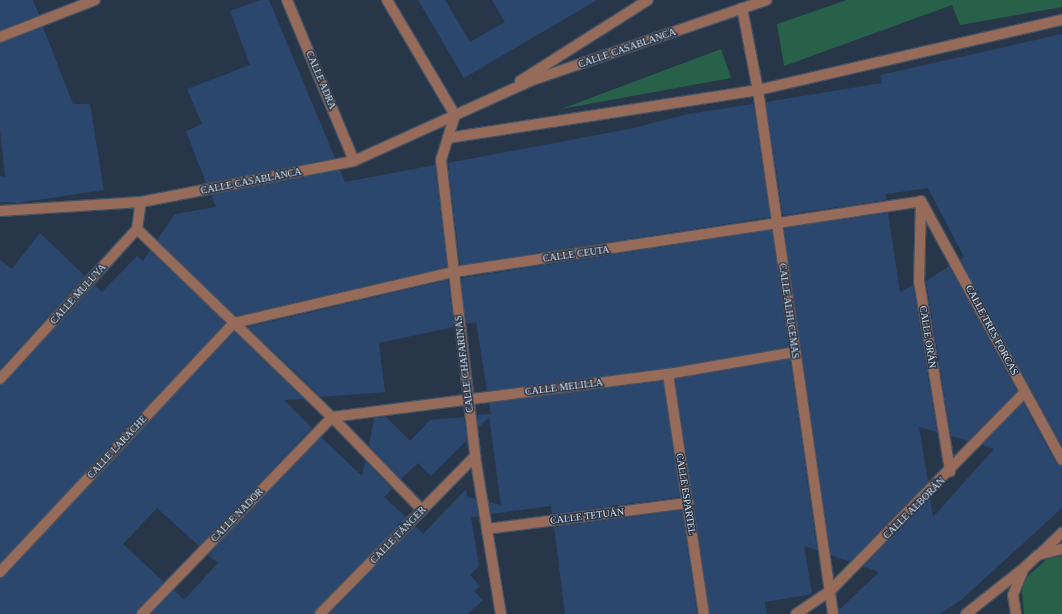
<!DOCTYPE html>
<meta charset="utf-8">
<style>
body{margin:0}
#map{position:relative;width:1062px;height:614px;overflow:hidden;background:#283649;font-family:"Times New Roman",serif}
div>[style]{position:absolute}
.green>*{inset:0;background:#286149}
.building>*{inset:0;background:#2b476e}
.roads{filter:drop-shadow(1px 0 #445264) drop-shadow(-1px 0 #445264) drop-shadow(0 1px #445264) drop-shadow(0 -1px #445264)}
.minor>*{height:10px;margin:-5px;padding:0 5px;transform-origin:5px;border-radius:5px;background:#966b5a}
span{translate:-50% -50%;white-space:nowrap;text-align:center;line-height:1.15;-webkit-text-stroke:3px #283649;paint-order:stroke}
.street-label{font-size:10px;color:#dae3f0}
</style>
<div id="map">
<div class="green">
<i style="clip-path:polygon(847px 0,1062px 0,1062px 7px,960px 25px,952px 5px,784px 66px,777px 24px)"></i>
<i style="clip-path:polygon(721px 49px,731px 78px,561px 109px)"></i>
<i style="clip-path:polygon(1062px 556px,1062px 614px,1024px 614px,1022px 590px,1027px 577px,1047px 559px)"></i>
</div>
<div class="building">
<i style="clip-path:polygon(0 0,33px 0,39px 15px,0 30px)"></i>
<i style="clip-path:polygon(261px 0,269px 0,335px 158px,206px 183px,186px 131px,202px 124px,187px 89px,250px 65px,230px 11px)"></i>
<i style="clip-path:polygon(418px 0,445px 0,470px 42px,505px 22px,492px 0,597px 0,464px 78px)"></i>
<i style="clip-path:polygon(43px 27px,73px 104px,90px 104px,104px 190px,17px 203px,0 202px,0 176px,5px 177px,0 129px,0 43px)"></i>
<i style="clip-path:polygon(1062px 34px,1062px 446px,960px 260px,964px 257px,928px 188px,886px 194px,886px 200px,783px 215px,766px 102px,882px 83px,880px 75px)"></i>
<i style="clip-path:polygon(753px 104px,770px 217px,460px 265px,448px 163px,634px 128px,688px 114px)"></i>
<i style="clip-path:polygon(435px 165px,447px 267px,236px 316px,157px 240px,175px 214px,216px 207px,211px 195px,340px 170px,345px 182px)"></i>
<i style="clip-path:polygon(888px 213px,900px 292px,913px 285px,937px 432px,919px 427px,928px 482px,850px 562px,831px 555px,784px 228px)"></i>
<i style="clip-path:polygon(772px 230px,788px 347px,667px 368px,487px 391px,476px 322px,466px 324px,461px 278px)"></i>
<i style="clip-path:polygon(40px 233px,85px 276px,0 369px,0 260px,12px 269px)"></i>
<i style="clip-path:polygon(150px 250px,225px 323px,0 563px,0 385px,95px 285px,102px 292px,137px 256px,143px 261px)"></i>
<i style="clip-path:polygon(949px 266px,1017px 391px,968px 441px,951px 436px,926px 281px)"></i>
<i style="clip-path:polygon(448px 280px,454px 327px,379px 343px,385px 392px,321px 397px,248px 327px)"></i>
<i style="clip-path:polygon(234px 332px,304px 399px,284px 400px,312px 428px,199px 546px,157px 508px,123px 544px,164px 582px,136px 614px,0 614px,0 578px)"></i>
<i style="clip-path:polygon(790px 359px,817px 550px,804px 546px,812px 594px,765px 602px,767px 614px,710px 614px,675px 379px)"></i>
<i style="clip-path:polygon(663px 381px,680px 497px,552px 514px,551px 506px,491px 514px,489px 502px,501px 505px,489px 417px,478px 428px,477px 415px,491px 414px,489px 403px)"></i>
<i style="clip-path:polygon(1023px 403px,1056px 463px,1062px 466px,1062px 508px,961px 600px,940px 614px,839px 614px,839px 610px,879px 572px,863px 566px,930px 498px,933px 517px,994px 449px,982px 445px)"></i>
<i style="clip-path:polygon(386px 417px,410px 441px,430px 420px,464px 417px,467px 440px,431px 476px,418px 463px,401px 479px,369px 445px,374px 418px)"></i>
<i style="clip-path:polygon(321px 437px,362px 476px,365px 461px,392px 489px,384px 497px,406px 517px,314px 614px,151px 614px,174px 590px,184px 600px,218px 563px,208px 555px)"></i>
<i style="clip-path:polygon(466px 489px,467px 497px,476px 499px,478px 516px,471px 517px,479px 566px,470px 575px,480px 586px,474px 591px,483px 600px,468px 614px,329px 614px,415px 526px,423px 534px)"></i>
<i style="clip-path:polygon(682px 510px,697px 614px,565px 614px,554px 527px)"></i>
</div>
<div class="roads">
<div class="minor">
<i style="left:287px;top:0;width:174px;rotate:67.4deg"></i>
<i style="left:387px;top:0;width:134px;rotate:59.4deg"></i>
<i style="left:455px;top:115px;width:47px;rotate:107.3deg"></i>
<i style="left:441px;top:160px;width:298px;rotate:83.4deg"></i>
<i style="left:475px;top:456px;width:160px;rotate:80.7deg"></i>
<i style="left:742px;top:8px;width:84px;rotate:79deg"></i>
<i style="left:758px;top:90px;width:529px;rotate:81.85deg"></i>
<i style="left:0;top:37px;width:102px;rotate:-21.3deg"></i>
<i style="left:520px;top:81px;width:151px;rotate:-32.3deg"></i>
<i style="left:448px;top:138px;width:314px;rotate:-8.8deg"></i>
<i style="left:758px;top:90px;width:312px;rotate:-13deg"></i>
<i style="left:921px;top:201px;width:295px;rotate:61.4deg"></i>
<i style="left:921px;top:201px;width:80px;rotate:91.4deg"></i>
<i style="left:919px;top:281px;width:193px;rotate:80.7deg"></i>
<i style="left:0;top:211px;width:141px;rotate:-3.7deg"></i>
<i style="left:141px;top:202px;width:217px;rotate:-10.9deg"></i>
<i style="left:354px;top:161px;width:193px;rotate:-24.4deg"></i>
<i style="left:530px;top:81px;width:250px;rotate:-18.9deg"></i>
<i style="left:137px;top:229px;width:271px;rotate:44deg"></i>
<i style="left:332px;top:417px;width:129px;rotate:45.9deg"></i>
<i style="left:668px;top:374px;width:243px;rotate:81.5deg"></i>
<i style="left:0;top:379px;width:203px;rotate:-47.6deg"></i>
<i style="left:137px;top:229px;width:27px;rotate:-82deg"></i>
<i style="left:487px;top:529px;width:203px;rotate:-7.4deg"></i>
<i style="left:1042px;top:552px;width:28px;rotate:-44deg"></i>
<i style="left:0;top:572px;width:342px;rotate:-46.8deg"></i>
<i style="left:234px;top:323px;width:226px;rotate:-13.1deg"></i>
<i style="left:454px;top:272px;width:472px;rotate:-8.6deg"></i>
<i style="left:142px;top:614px;width:274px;rotate:-46deg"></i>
<i style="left:332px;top:417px;width:339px;rotate:-7.3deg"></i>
<i style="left:668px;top:374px;width:129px;rotate:-9.8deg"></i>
<i style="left:320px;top:614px;width:221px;rotate:-45.5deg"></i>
<i style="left:796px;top:614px;width:40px;rotate:-34deg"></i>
<i style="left:829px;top:592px;width:280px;rotate:-45.6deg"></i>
<i style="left:966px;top:614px;width:69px;rotate:-38.5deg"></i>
<i style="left:1016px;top:614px;width:19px;rotate:-99deg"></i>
<i style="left:1013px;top:595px;width:29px;rotate:-68deg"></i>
<i style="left:1024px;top:568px;width:19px;rotate:-43deg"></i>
<i style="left:1038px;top:555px;width:25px;rotate:-14deg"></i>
</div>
</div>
<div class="street-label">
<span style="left:627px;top:48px;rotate:-19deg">CALLE CASABLANCA</span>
<span style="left:321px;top:80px;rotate:67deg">CALLE ADRA</span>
<span style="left:251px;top:181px;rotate:-11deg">CALLE CASABLANCA</span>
<span style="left:576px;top:254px;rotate:-8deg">CALLE CEUTA</span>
<span style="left:78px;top:294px;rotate:-48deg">CALLE MULUYA</span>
<span style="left:789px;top:311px;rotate:82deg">CALLE ALHUCEMAS</span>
<span style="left:992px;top:330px;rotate:62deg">CALLE TRES FORCAS</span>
<span style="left:928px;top:337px;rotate:81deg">CALLE ORÁN</span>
<span style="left:464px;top:364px;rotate:-97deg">CALLE CHAFARINAS</span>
<span style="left:564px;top:387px;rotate:-7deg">CALLE MELILLA</span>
<span style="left:117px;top:447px;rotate:-47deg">CALLE LARACHE</span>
<span style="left:686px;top:494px;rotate:81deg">CALLE ESPARTEL</span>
<span style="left:914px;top:508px;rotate:-45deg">CALLE ALBORÁN</span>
<span style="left:237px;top:515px;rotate:-46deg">CALLE NADOR</span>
<span style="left:587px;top:516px;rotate:-7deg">CALLE TETUÁN</span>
<span style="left:398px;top:535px;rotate:-46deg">CALLE TÁNGER</span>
</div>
</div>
